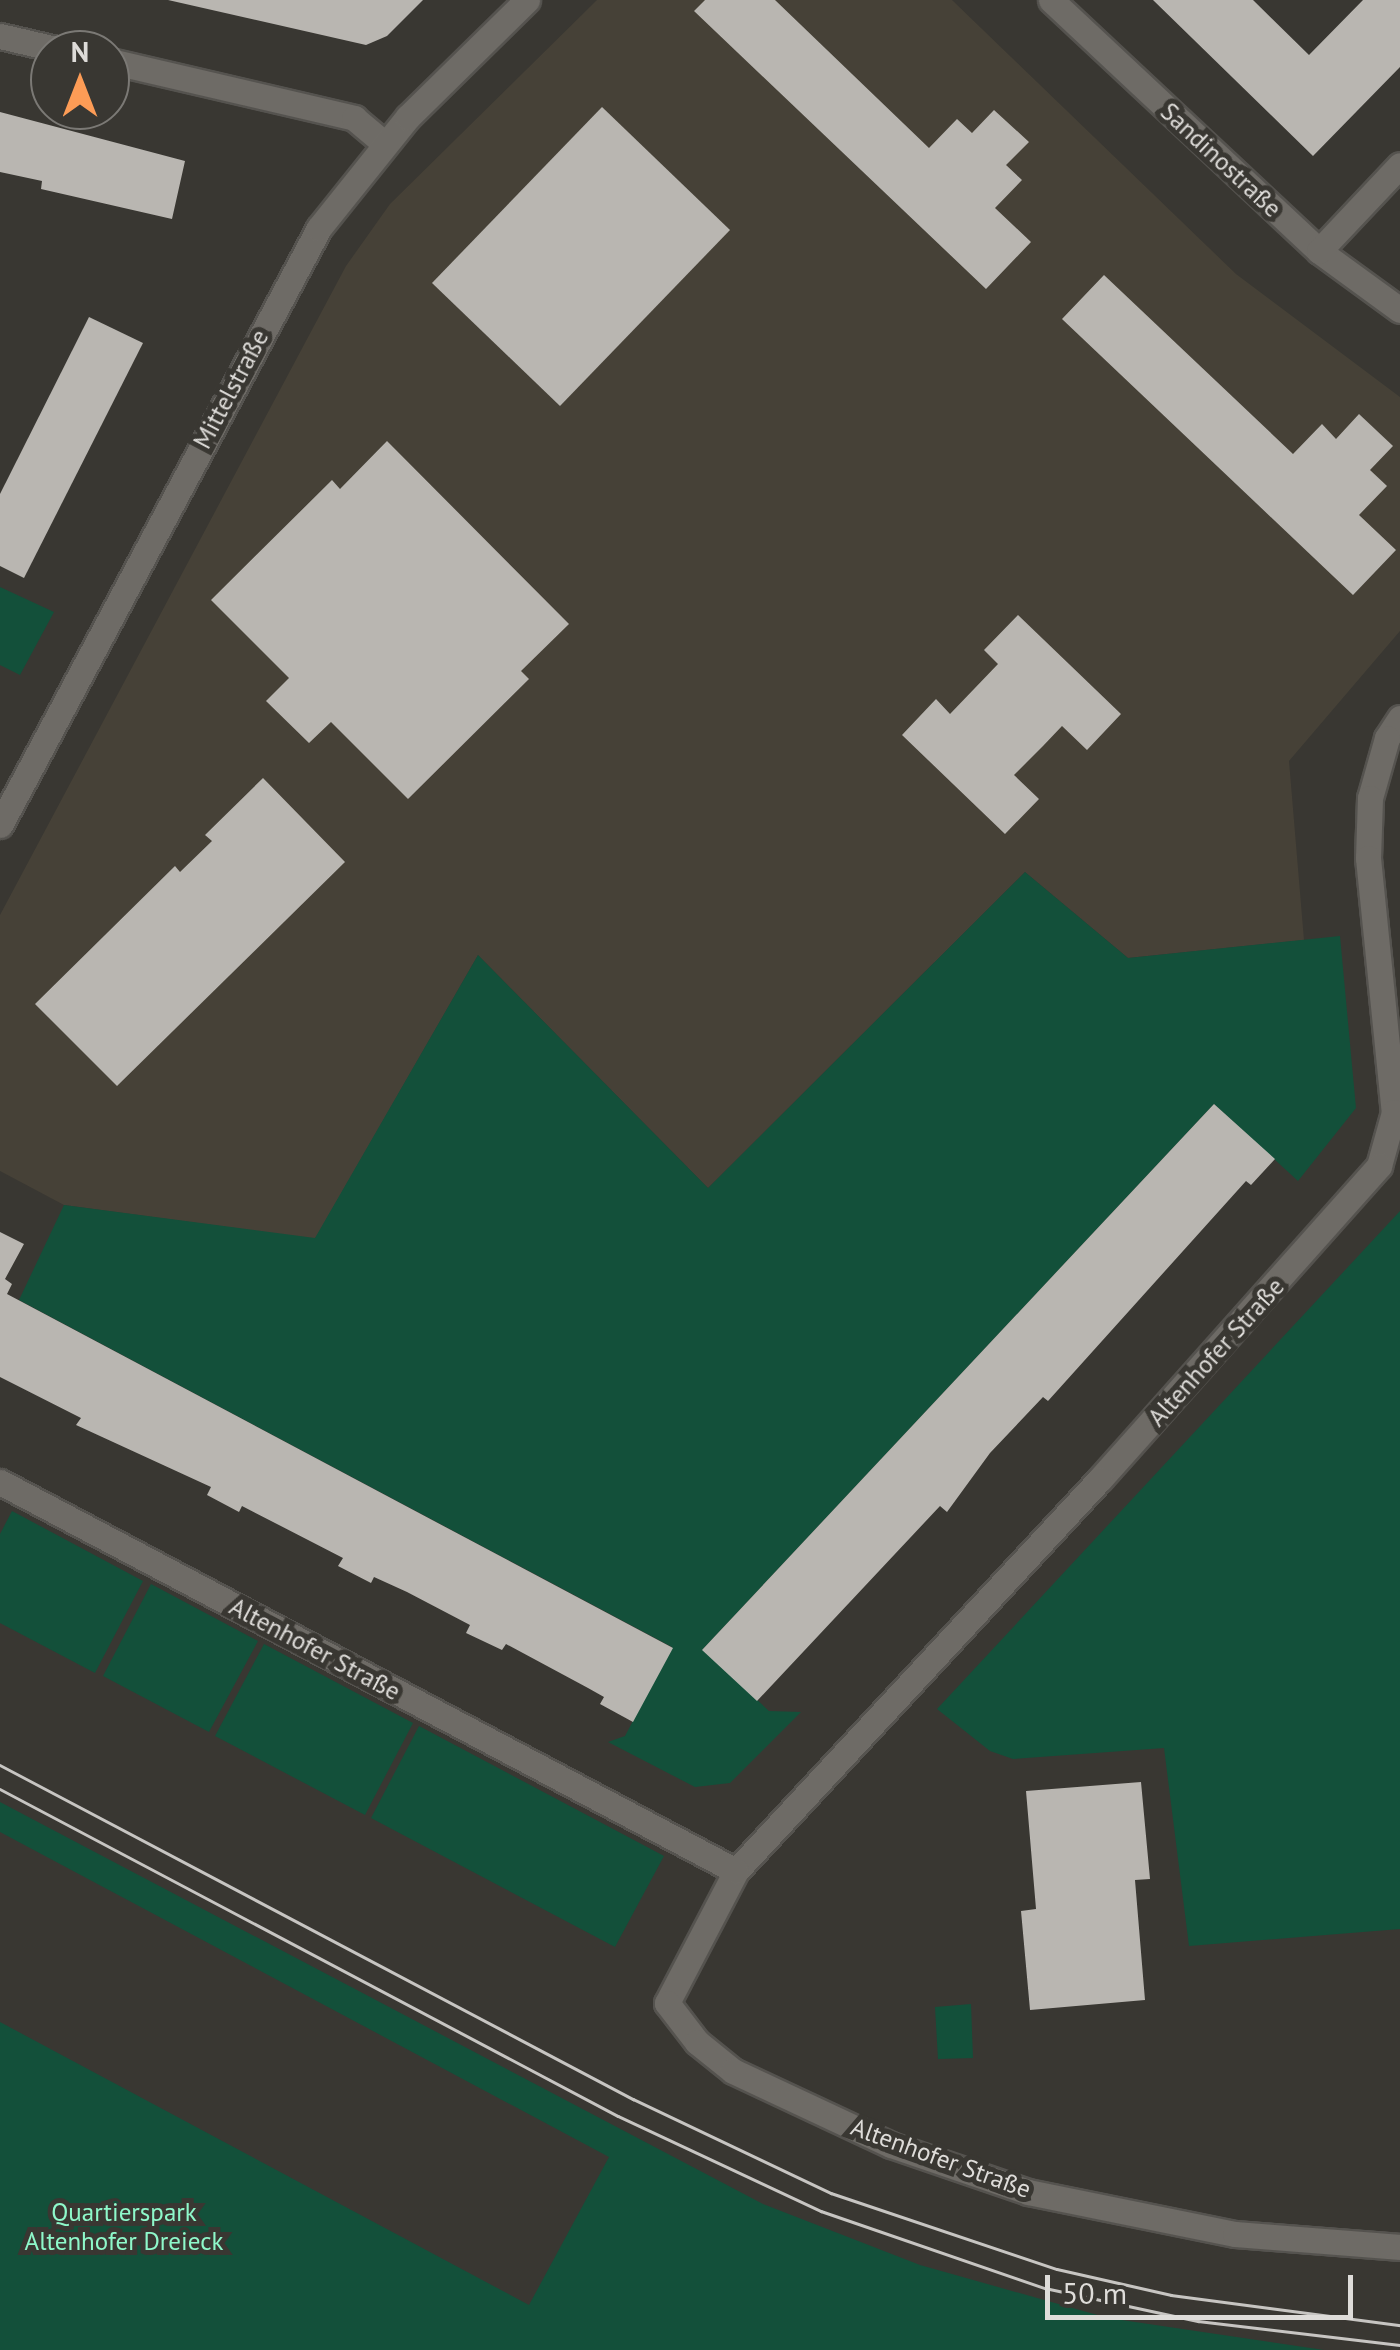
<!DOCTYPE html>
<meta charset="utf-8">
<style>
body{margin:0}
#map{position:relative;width:1400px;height:2350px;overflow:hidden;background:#393732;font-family:"PT Sans",sans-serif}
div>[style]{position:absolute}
.built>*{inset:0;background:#464137}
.green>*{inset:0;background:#13503a}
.building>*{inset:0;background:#b9b6b1}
.roads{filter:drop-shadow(2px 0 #55534f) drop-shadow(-2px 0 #55534f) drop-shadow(0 2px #55534f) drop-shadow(0 -2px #55534f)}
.minor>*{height:25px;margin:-12.5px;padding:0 12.5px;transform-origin:12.5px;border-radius:12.5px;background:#6e6b66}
.tram>*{height:2.5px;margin:-1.25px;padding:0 1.25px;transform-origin:1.25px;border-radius:1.25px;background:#c7c5c2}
span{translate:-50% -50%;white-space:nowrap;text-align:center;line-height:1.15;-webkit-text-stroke:10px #393732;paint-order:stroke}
.street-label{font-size:25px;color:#dedcd9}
.park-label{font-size:25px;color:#8ef8ca}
.north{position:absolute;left:30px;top:30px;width:100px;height:100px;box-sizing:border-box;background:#393732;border:2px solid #7b7975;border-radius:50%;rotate:0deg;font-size:28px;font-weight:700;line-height:40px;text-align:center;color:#dedcd9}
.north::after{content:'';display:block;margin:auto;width:35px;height:45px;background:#fd9c56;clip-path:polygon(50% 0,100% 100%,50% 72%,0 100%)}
.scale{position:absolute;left:1045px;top:2275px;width:308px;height:45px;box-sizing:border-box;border:5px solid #dedcd9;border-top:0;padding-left:12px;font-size:30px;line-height:35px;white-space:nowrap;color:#dedcd9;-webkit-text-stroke:8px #393732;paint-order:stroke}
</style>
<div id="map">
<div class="built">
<i style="clip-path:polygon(597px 0,952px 0,1236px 274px,1400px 397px,1400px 631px,1289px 761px,1304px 940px,1128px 958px,1025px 872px,708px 1188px,478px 955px,315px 1239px,64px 1205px,0 1171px,0 915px,346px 266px,390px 204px)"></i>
</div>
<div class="green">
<i style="clip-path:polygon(0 587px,54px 612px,20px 675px,0 665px)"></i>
<i style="clip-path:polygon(1025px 872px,1128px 958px,1340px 936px,1356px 1108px,1298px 1181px,1214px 1104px,703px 1649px,769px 1711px,801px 1712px,730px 1783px,695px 1787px,608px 1742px,625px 1736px,672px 1647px,19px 1300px,64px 1205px,315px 1238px,478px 955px,708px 1188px)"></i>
<i style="clip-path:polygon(1400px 1211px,1400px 1929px,1189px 1946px,1164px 1748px,1013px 1759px,990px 1751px,937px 1709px)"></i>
<i style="clip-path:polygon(12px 1511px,143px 1581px,95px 1673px,0 1623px,0 1534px)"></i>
<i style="clip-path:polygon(151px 1584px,258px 1641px,209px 1732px,103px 1676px)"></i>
<i style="clip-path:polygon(264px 1644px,413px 1723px,365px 1815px,215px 1736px)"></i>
<i style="clip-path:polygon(419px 1726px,664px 1856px,615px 1947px,371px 1818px)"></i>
<i style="clip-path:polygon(0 1802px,763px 2204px,920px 2265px,1108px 2318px,1324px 2350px,0 2350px,0 2022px,529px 2305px,609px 2157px,0 1832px)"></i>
<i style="clip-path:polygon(971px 2004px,973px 2058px,938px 2059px,935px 2007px)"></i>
</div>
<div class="building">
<i style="clip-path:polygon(168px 0,423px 0,387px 36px,366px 45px)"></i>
<i style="clip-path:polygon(705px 0,775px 0,929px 148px,957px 119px,972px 133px,994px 110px,1029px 142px,1006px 165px,1022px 180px,995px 208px,1031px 242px,986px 289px,694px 11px)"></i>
<i style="clip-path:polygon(1153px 0,1253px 0,1309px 55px,1363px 0,1400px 0,1400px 67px,1313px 156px)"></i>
<i style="clip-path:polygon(602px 107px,730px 230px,560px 406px,432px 283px)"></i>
<i style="clip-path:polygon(0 112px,185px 161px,172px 219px,41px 189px,42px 181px,0 172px)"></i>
<i style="clip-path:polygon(1104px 275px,1293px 454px,1322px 424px,1336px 439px,1359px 414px,1393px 446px,1370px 470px,1387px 486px,1359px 515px,1396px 550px,1353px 595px,1062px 319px)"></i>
<i style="clip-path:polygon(89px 317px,143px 343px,24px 578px,0 566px,0 494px)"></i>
<i style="clip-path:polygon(387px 441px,569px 624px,521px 671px,529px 679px,408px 799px,331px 722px,309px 743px,266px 701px,289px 678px,211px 600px,332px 480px,340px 489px)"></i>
<i style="clip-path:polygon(1018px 615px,1121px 714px,1087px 750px,1062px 726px,1043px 746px,1014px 775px,1039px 799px,1005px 834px,902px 735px,936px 699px,950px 714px,998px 664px,984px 650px)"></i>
<i style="clip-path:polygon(263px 778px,345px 862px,117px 1086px,35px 1004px,175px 866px,180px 872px,212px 841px,205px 835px)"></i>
<i style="clip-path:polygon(1214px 1104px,1275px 1159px,1251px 1185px,1246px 1181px,1048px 1401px,1043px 1397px,990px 1453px,947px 1512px,940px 1506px,757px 1701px,702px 1650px)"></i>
<i style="clip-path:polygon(0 1232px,24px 1244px,5px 1279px,12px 1284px,7px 1294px,673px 1648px,633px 1722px,600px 1704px,604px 1697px,588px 1688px,506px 1644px,502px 1650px,466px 1633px,470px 1625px,407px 1592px,374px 1577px,371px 1583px,338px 1566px,343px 1558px,242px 1506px,239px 1512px,207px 1495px,211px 1487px,76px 1425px,81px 1418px,0 1377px)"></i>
<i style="clip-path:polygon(1141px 1782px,1150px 1879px,1135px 1880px,1145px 2000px,1030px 2010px,1021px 1911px,1036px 1909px,1026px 1791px)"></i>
</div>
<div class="roads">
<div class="minor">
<i style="left:1051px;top:0;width:367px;rotate:43.1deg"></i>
<i style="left:1319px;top:251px;width:100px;rotate:36.1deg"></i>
<i style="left:0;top:36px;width:62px;rotate:13.1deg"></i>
<i style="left:110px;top:61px;width:251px;rotate:13.1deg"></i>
<i style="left:354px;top:118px;width:40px;rotate:40deg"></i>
<i style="left:1319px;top:251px;width:118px;rotate:-46.7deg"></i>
<i style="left:1400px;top:718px;width:24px;rotate:123deg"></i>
<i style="left:1387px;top:738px;width:62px;rotate:105.8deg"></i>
<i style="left:1370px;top:798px;width:60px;rotate:91.9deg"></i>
<i style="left:1368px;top:858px;width:255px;rotate:84.2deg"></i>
<i style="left:1394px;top:1112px;width:56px;rotate:105.5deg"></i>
<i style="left:1379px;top:1166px;width:419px;rotate:131.7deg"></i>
<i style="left:1100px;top:1479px;width:535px;rotate:132.88deg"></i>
<i style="left:736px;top:1871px;width:149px;rotate:117.6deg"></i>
<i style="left:667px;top:2003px;width:49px;rotate:52.4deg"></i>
<i style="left:697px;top:2042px;width:46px;rotate:38.9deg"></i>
<i style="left:733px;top:2071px;width:174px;rotate:25.1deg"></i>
<i style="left:891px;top:2145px;width:145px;rotate:18.9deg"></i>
<i style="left:1028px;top:2192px;width:211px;rotate:11.5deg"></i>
<i style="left:1235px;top:2234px;width:166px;rotate:4.5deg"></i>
<i style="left:0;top:825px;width:677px;rotate:-61.88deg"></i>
<i style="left:319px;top:228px;width:142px;rotate:-51.3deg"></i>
<i style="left:408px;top:117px;width:167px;rotate:-44.5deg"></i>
<i style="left:0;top:1482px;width:832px;rotate:27.86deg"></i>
</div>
</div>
<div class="tram">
<i style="left:0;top:1765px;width:716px;rotate:27.82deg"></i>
<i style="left:633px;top:2099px;width:219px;rotate:25.4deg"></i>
<i style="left:831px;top:2193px;width:238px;rotate:18.6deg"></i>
<i style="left:1057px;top:2269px;width:117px;rotate:12.8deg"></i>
<i style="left:1171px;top:2295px;width:231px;rotate:7.5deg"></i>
<i style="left:0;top:1789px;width:699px;rotate:27.88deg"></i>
<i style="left:618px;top:2116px;width:224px;rotate:25.1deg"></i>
<i style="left:821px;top:2211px;width:237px;rotate:19deg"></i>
<i style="left:1045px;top:2288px;width:157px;rotate:12.2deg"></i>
<i style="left:1198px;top:2321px;width:203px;rotate:6.8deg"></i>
</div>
<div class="street-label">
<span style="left:1221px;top:160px;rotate:43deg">Sandinostraße</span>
<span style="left:231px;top:389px;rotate:-62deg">Mittelstraße</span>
<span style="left:1216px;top:1352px;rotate:-48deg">Altenhofer Straße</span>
<span style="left:315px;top:1649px;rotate:28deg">Altenhofer Straße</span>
<span style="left:941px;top:2158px;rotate:20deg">Altenhofer Straße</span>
</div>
<div class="park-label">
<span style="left:124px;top:2227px">Quartierspark<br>Altenhofer Dreieck</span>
</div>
<div class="north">N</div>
<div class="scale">50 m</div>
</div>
